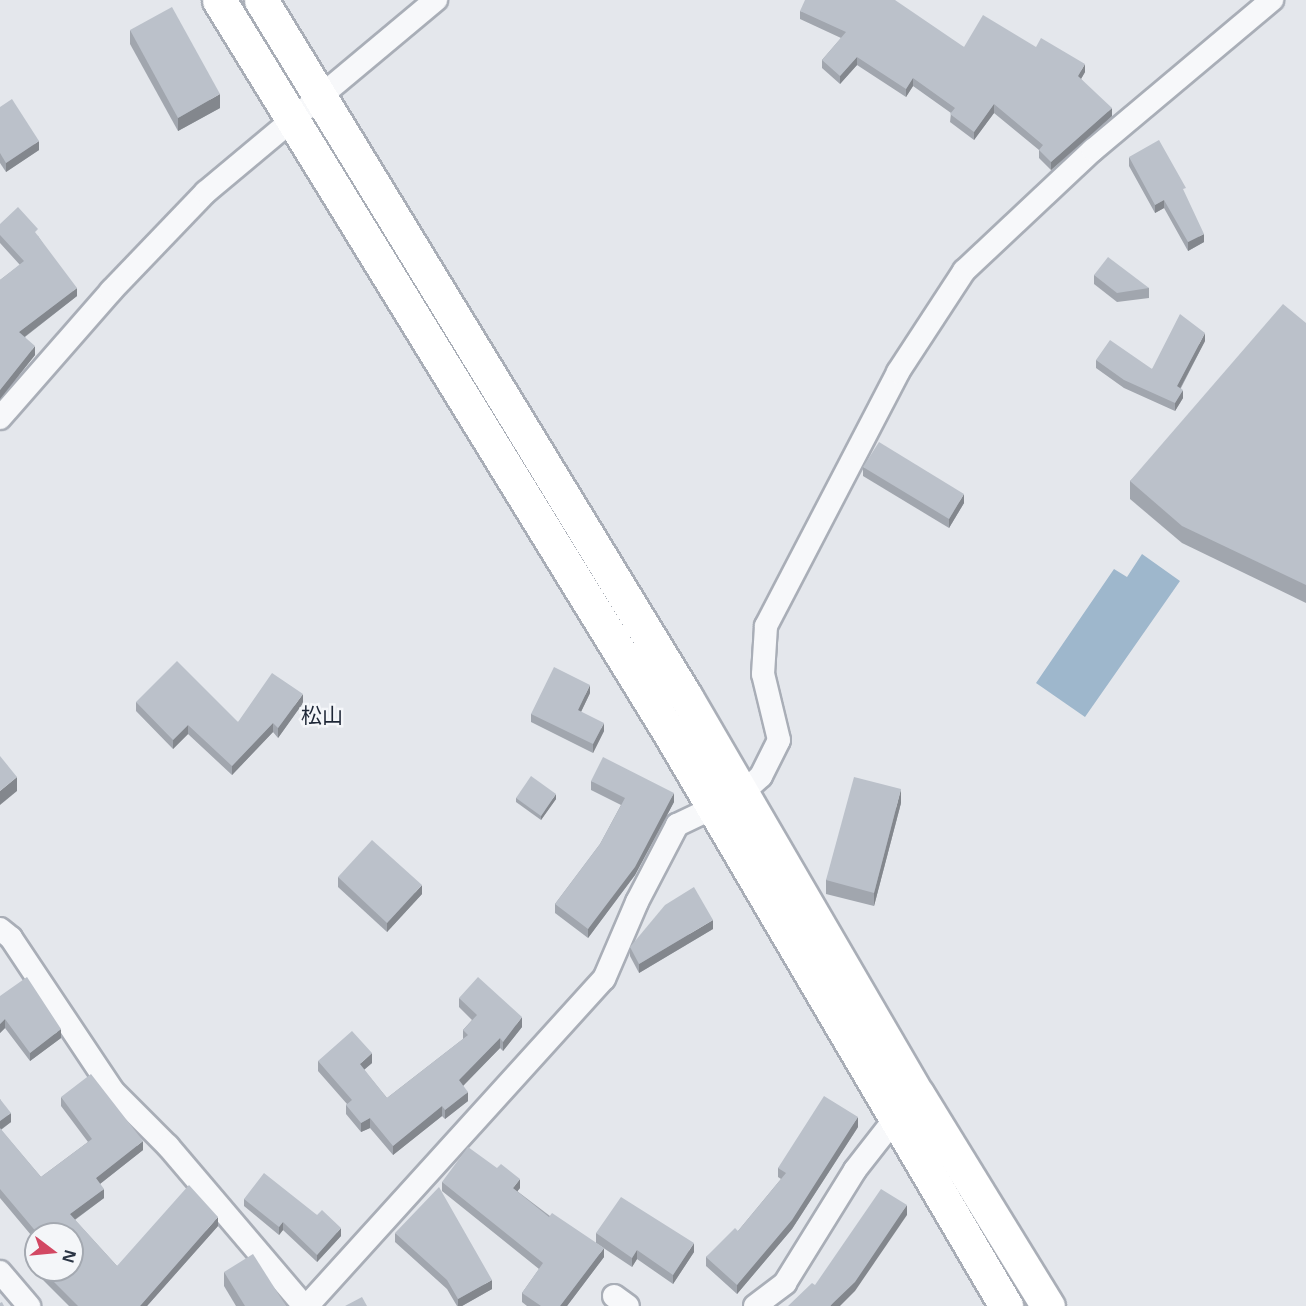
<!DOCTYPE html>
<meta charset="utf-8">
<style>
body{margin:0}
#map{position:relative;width:1306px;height:1306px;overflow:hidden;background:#e4e7ec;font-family:"Open Sans","Noto Sans JP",sans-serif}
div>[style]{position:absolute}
.water>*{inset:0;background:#9eb7cc}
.roads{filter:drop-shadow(2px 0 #a9aeb7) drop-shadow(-2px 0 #a9aeb7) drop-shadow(0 2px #a9aeb7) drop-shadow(0 -2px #a9aeb7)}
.street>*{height:22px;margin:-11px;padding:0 11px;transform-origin:11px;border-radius:11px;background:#f7f8fa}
.secondary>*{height:33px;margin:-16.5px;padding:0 16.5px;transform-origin:16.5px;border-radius:16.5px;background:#fff}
.wall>*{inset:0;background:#a1a6ae}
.shaded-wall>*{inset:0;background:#83878d}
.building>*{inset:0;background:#bbc1ca}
span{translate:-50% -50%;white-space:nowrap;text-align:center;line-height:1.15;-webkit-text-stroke:5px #f4f6f9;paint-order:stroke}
.neighbourhood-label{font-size:21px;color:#1d2636}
.north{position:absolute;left:24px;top:1222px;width:60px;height:60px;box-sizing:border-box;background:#f4f6f9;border:2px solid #a4a9b1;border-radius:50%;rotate:106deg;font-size:16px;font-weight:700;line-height:24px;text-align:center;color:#2b3545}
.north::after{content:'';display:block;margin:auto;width:21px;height:27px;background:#d24863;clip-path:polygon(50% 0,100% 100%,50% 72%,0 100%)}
</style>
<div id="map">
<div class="water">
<i style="clip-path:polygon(1142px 554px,1180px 581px,1085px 717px,1036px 683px,1114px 569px,1127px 577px)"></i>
</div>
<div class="roads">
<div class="street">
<i style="left:0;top:418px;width:169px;rotate:-48.8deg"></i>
<i style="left:111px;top:291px;width:137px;rotate:-46.2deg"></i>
<i style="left:206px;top:192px;width:300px;rotate:-39.9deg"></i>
<i style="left:0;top:929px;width:14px;rotate:39deg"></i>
<i style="left:11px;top:938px;width:184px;rotate:56.3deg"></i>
<i style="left:113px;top:1091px;width:78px;rotate:45deg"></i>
<i style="left:168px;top:1146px;width:210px;rotate:49.6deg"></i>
<i style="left:0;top:1272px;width:45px;rotate:49.5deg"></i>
<i style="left:614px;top:1296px;width:17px;rotate:36deg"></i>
<i style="left:307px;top:1306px;width:442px;rotate:-47.8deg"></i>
<i style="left:604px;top:979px;width:84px;rotate:-66.8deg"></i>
<i style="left:637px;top:902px;width:87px;rotate:-62.5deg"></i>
<i style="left:677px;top:825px;width:70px;rotate:-25.5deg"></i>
<i style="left:740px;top:795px;width:28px;rotate:-42deg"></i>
<i style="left:761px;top:776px;width:40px;rotate:-63.4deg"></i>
<i style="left:779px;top:740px;width:68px;rotate:-103.6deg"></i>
<i style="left:763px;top:674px;width:48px;rotate:-86.4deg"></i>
<i style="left:766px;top:626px;width:286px;rotate:-62.5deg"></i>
<i style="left:898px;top:372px;width:121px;rotate:-56.8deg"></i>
<i style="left:964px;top:271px;width:177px;rotate:-43.2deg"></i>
<i style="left:1093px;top:150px;width:234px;rotate:-40deg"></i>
<i style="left:755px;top:1306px;width:38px;rotate:-37deg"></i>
<i style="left:785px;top:1283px;width:133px;rotate:-58.2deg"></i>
<i style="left:855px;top:1170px;width:63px;rotate:-52deg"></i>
</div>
<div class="secondary">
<i style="left:219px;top:0;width:859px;rotate:58.42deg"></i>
<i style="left:669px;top:732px;width:666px;rotate:59.58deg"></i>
<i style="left:261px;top:0;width:816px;rotate:58.63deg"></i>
<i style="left:686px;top:697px;width:461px;rotate:59.8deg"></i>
<i style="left:918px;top:1095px;width:248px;rotate:58.4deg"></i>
</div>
</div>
<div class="wall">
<i style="clip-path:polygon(800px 11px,964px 47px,1036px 47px,1085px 72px,1081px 79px,1112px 116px,1051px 170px,1039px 158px,1039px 150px,994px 113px,974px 140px,950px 122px,951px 113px,913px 86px,906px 97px,857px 65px,840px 84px,822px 68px,822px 60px,841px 38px,800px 19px)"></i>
<i style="clip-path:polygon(130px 30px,220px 108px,178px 131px,130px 44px)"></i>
<i style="clip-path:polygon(0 107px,39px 150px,6px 172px,0 163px)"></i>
<i style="clip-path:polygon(1129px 157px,1204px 242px,1188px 251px,1164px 208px,1155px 213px,1129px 166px)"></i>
<i style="clip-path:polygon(0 224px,38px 236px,77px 296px,25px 337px,35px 355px,0 399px,0 280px,20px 265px,0 243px)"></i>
<i style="clip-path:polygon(1094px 275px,1149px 288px,1149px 298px,1117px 302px,1094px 284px)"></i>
<i style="clip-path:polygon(1306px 323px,1306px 603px,1182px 543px,1130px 499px,1130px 481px)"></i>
<i style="clip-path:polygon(1205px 341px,1181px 388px,1183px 398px,1175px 411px,1124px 388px,1096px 368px,1096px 360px,1152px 369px)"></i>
<i style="clip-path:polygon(863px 467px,964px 503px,949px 528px,863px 476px)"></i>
<i style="clip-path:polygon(590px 693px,581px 712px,604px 731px,593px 753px,531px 722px,531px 714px)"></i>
<i style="clip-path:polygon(136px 702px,238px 722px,303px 703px,278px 738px,273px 732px,232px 775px,188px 734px,173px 749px,136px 711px)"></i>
<i style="clip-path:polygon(591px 781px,674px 802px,635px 875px,588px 938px,555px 913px,555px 904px,600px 844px,621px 805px,591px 790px)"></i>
<i style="clip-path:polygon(516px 798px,556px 799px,541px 820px,516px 802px)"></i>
<i style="clip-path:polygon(901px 803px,874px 906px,826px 894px,826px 880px)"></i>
<i style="clip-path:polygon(338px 877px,422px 894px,387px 932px,338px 887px)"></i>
<i style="clip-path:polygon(713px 929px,639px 973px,630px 956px,630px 947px)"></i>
<i style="clip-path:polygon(0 996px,61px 1038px,30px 1061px,5px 1028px,0 1033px)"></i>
<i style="clip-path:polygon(459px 998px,522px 1027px,503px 1051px,500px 1048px,463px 1086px,468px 1101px,445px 1119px,442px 1116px,393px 1155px,370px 1128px,361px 1132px,346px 1114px,346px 1105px,347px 1104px,318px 1071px,318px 1061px,372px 1063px,364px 1070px,387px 1098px,463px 1039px,463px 1030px,472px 1020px,459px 1007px)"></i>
<i style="clip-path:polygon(61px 1097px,143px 1150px,100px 1184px,104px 1198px,75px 1220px,117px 1266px,218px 1226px,147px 1306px,69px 1306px,37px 1274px,37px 1270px,72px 1270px,72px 1234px,36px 1234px,36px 1241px,0 1198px,0 1099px,11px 1122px,1px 1130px,41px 1177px,88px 1142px,61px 1106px)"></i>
<i style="clip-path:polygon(858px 1127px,792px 1229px,737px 1294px,706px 1266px,706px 1257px,738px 1231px,781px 1179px,778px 1177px,778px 1168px)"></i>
<i style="clip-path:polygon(442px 1182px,520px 1188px,517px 1191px,604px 1257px,567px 1306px,527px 1306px,522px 1302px,522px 1293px,539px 1269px,442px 1191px)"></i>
<i style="clip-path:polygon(244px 1199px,317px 1215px,341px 1236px,317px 1262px,283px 1230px,279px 1235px,244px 1206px)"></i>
<i style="clip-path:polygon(395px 1233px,492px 1289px,462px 1306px,457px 1306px,447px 1289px,395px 1242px)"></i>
<i style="clip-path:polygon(596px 1233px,694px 1252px,673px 1284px,637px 1259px,632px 1267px,596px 1243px)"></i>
<i style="clip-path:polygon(224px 1272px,286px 1306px,236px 1306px,224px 1286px)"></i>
</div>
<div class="shaded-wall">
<i style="clip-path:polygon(857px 57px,857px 65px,840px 84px,840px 76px)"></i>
<i style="clip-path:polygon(1085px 64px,1085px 72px,1078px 84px,1078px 76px)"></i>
<i style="clip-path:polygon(913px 78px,913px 86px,906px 97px,906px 89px)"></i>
<i style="clip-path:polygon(220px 94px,220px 108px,178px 131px,178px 118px)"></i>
<i style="clip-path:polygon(994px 104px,994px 113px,974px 140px,974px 132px)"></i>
<i style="clip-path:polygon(1112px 108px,1112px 116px,1051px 170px,1051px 162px)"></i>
<i style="clip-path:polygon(39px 141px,39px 150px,6px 172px,6px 163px)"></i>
<i style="clip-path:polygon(1164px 200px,1164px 208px,1155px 213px,1155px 205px)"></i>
<i style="clip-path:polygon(1204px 234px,1204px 242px,1188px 251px,1188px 242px)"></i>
<i style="clip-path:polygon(77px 288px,77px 296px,19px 341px,19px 332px)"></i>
<i style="clip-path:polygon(1205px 333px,1205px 341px,1177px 394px,1177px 386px)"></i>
<i style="clip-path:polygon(35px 346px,35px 355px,0 399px,0 390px)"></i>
<i style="clip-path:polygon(1183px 390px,1183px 398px,1175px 411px,1175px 403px)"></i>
<i style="clip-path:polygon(964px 494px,964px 503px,949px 528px,949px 519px)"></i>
<i style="clip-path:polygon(590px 685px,590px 693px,578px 718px,578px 710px)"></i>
<i style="clip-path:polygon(303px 694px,303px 703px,278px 738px,278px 728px)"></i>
<i style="clip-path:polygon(273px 723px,273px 732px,232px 775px,232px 766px)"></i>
<i style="clip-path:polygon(604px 723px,604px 731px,593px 753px,593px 744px)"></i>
<i style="clip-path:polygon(188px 725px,188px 734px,173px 749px,173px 740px)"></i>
<i style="clip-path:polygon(17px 777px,17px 791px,0 805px,0 791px)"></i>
<i style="clip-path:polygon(901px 789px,901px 803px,874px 906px,874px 893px)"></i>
<i style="clip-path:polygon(674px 793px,674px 802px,635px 875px,588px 938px,588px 929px)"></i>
<i style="clip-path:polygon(556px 794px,556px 799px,541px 820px,541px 816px)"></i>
<i style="clip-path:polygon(422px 885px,422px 894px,387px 932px,387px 923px)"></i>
<i style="clip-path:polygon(713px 920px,713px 929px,639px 973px,639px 964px)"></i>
<i style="clip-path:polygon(522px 1017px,522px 1027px,503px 1051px,503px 1042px)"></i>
<i style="clip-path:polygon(5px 1019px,5px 1028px,0 1033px,0 1024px)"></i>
<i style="clip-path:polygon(61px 1029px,61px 1038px,30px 1061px,30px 1053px)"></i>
<i style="clip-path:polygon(500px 1038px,500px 1048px,459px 1090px,459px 1080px)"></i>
<i style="clip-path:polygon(372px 1053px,372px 1063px,360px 1073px,360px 1064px)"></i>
<i style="clip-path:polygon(468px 1092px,468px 1101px,445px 1119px,445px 1110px)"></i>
<i style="clip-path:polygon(442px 1106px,442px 1116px,393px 1155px,393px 1146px)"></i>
<i style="clip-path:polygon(11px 1113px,11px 1122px,0 1130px,0 1121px)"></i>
<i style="clip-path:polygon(858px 1117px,858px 1127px,792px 1229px,737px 1294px,737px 1285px)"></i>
<i style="clip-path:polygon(370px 1118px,370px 1128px,361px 1132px,361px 1123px)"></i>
<i style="clip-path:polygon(143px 1141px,143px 1150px,96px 1187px,96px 1178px)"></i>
<i style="clip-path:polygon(520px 1179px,520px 1188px,513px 1197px,513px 1188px)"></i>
<i style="clip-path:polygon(104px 1189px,104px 1198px,70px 1223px,70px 1214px)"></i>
<i style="clip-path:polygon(907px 1205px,907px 1215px,855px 1291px,840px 1306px,830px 1306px)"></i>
<i style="clip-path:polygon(218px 1217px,218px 1226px,147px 1306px,140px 1306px)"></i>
<i style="clip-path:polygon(283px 1222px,283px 1230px,279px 1235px,279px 1227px)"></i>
<i style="clip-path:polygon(341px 1228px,341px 1236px,317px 1262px,317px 1255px)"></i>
<i style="clip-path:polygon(694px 1243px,694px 1252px,673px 1284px,673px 1275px)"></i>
<i style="clip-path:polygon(604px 1248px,604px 1257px,567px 1306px,560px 1306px)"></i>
<i style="clip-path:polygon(637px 1250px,637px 1259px,632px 1267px,632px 1258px)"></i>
<i style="clip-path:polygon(492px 1280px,492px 1289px,462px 1306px,458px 1306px,458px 1299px)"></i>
</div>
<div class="building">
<i style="clip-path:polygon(805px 0,895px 0,964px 47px,983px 15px,1036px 47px,1041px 38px,1085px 64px,1078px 76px,1112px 108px,1051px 162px,1039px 150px,1043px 145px,994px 104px,974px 132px,950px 114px,955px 108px,913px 78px,906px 89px,857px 57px,840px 76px,822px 60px,846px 32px,800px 11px)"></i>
<i style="clip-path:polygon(172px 7px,220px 94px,178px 118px,130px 30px)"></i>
<i style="clip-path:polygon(12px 99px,39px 141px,6px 163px,0 153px,0 107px)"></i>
<i style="clip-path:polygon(1159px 140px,1186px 188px,1183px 189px,1204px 234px,1188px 242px,1164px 200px,1155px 205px,1129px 157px)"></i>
<i style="clip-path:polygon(18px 207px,38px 229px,35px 232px,77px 288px,19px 332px,35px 346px,0 390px,0 280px,24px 261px,0 235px,0 224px)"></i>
<i style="clip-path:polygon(1108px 257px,1149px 288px,1117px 293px,1094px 275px)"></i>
<i style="clip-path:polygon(1283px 304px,1306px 323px,1306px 585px,1182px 526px,1130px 481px)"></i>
<i style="clip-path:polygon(1180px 314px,1205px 333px,1177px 386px,1183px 390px,1175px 403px,1124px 380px,1096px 360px,1110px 340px,1152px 369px)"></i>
<i style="clip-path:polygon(879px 442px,964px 494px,949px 519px,863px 467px)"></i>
<i style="clip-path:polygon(177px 661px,238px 722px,272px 673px,303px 694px,278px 728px,273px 723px,232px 766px,188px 725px,173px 740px,136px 702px)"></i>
<i style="clip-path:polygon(554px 667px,590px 685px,578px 710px,604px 723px,593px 744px,531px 714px)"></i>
<i style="clip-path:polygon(0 756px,17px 777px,0 791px)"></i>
<i style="clip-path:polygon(603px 757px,674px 793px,635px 867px,588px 929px,555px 904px,600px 844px,625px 798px,591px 781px)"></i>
<i style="clip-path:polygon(531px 776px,556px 794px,541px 816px,516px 798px)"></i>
<i style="clip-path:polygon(854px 777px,901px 789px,874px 893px,826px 880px)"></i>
<i style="clip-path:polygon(372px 840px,422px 885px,387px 923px,338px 877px)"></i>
<i style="clip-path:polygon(694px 887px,713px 920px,639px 964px,630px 947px,665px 905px)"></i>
<i style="clip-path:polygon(27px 977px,61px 1029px,30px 1053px,5px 1019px,0 1024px,0 996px)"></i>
<i style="clip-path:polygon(478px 977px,522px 1017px,503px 1042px,500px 1038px,459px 1080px,468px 1092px,445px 1110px,442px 1106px,393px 1146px,370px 1118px,361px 1123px,346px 1105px,352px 1100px,318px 1061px,352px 1031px,372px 1053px,360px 1064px,387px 1098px,468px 1035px,463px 1030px,477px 1015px,459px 998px)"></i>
<i style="clip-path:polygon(91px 1074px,143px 1141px,96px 1178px,104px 1189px,70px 1214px,117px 1266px,189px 1185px,218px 1217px,140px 1306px,78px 1306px,42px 1270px,72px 1270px,72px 1234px,38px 1234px,0 1189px,0 1128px,41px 1177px,92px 1139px,61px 1097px)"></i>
<i style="clip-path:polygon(824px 1096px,858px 1117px,792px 1220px,737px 1285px,706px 1257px,735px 1228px,738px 1231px,786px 1173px,778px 1168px)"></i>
<i style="clip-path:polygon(0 1099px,11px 1113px,0 1121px)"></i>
<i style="clip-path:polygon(468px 1147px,497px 1168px,501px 1164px,520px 1179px,513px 1188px,549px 1217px,552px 1213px,604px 1248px,560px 1306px,541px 1306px,522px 1293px,543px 1263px,442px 1182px)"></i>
<i style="clip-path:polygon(264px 1173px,317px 1215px,322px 1210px,341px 1228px,317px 1255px,283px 1222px,279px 1227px,244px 1199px)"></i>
<i style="clip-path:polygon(439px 1187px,492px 1280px,458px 1299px,447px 1280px,395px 1233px)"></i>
<i style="clip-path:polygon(881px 1189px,907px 1205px,855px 1282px,830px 1306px,788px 1306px,812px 1283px,815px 1285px)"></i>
<i style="clip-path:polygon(621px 1197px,694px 1243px,673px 1275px,637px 1250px,632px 1258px,596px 1233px)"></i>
<i style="clip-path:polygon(253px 1254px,286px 1306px,245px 1306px,224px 1272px)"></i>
<i style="clip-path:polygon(362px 1297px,367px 1306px,345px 1306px)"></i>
<i style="clip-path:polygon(2px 1302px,4px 1306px,0 1306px,0 1303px)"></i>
</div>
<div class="neighbourhood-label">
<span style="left:322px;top:715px">松山</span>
</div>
<div class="north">N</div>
</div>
